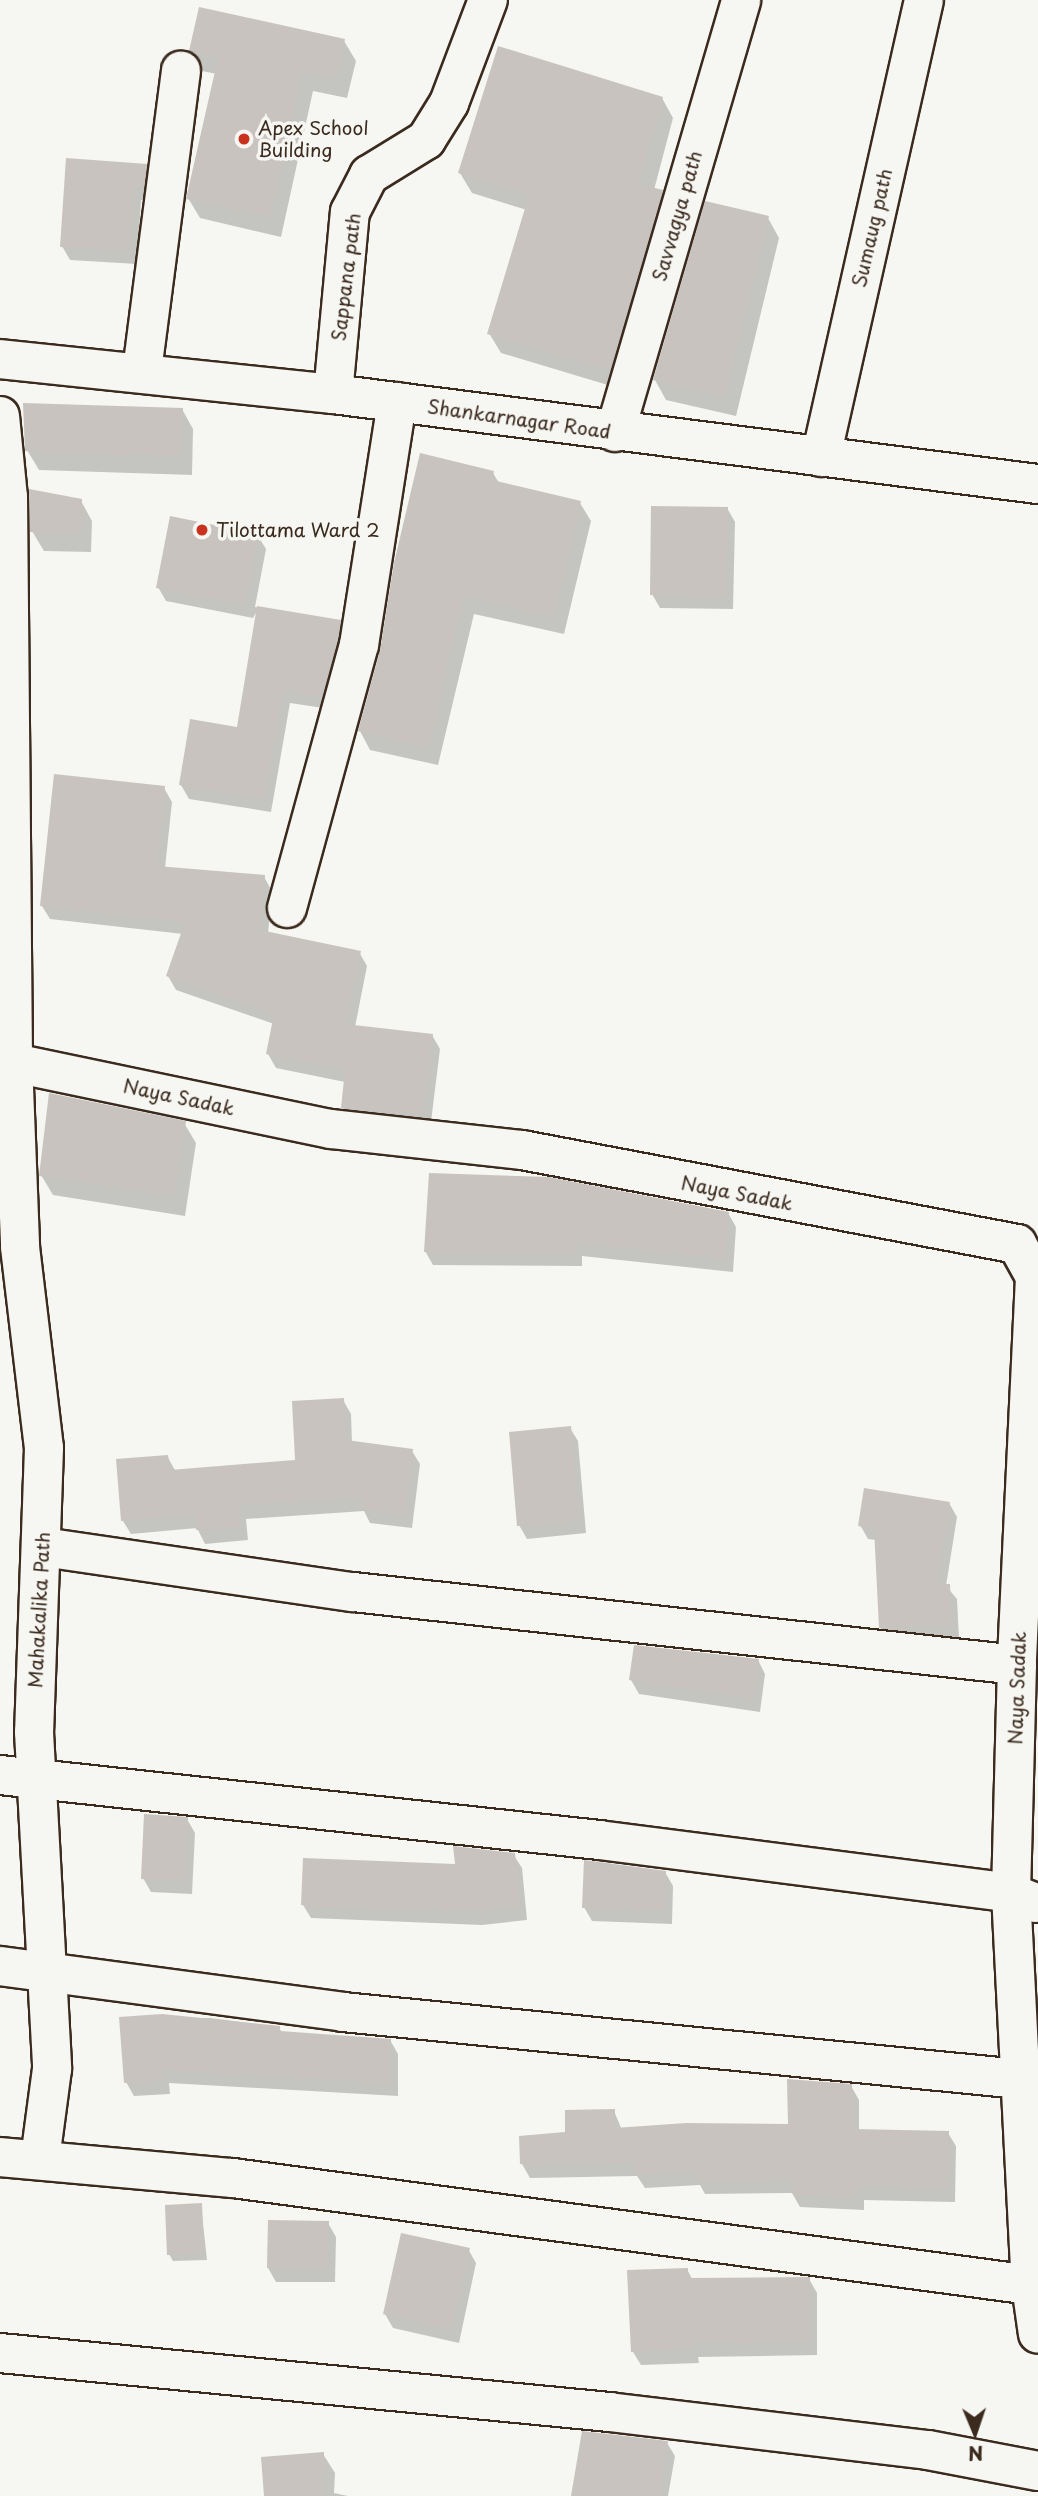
<!DOCTYPE html>
<style>
body{margin:0}
#map{position:relative;width:1038px;height:2496px;overflow:hidden;background:#f6f6f2;font-family:"Playpen Sans",sans-serif}
div>[style]{position:absolute}
.shadow>*{inset:0;background:#0003}
.building>*{inset:0;background:#c8c3be}
.roads{filter:drop-shadow(2px 0 #3b2a1e) drop-shadow(-2px 0 #3b2a1e) drop-shadow(0 2px #3b2a1e) drop-shadow(0 -2px #3b2a1e)}
.minor>*{height:38px;margin:-19px;padding:0 19px;transform-origin:19px;border-radius:19px;background:#f6f6f2}
.dots>*{width:19px;height:19px;translate:-50% -50%;box-sizing:border-box;border:4px solid #f6f6f2;border-radius:50%}
span{translate:-50% -50%;white-space:nowrap;text-align:center;line-height:1.15;-webkit-text-stroke:7px #f6f6f2;paint-order:stroke}
.poi-label{font-size:19px;color:#3b2a1e}
.left{translate:0 -50%;text-align:left}
.street-label{font-size:19px;color:#3b2a1e}
.north{position:absolute;left:940px;top:2398px;width:70px;height:70px;-webkit-text-stroke:5px #f6f6f2;paint-order:stroke;rotate:178deg;font-size:19px;font-weight:700;line-height:28px;text-align:center;color:#3b2a1e}
.north::after{content:'';display:block;margin:auto;width:24px;height:32px;background:#3b2a1e;clip-path:polygon(50% 0,100% 100%,50% 72%,0 100%)}
</style>
<div id="map">
<div class="shadow">
<i style="clip-path:polygon(344px 41px,356px 61px,347px 98px,313px 91px,281px 237px,200px 218px,188px 198px,217px 74px,202px 71px,191px 51px)"></i>
<i style="clip-path:polygon(662px 98px,673px 118px,654px 190px,662px 192px,673px 212px,621px 389px,501px 353px,489px 333px,527px 210px,472px 193px,460px 173px)"></i>
<i style="clip-path:polygon(146px 165px,154px 179px,151px 202px,141px 200px,137px 264px,70px 260px,62px 246px)"></i>
<i style="clip-path:polygon(768px 218px,779px 238px,736px 416px,666px 400px,655px 380px)"></i>
<i style="clip-path:polygon(182px 409px,193px 429px,192px 475px,39px 470px,27px 450px)"></i>
<i style="clip-path:polygon(493px 473px,499px 483px,580px 503px,591px 521px,564px 634px,474px 614px,438px 765px,370px 750px,360px 731px,382px 651px)"></i>
<i style="clip-path:polygon(81px 501px,92px 521px,91px 552px,44px 551px,32px 531px)"></i>
<i style="clip-path:polygon(727px 508px,735px 522px,733px 609px,660px 608px,652px 594px)"></i>
<i style="clip-path:polygon(258px 536px,266px 549px,255px 607px,340px 621px,348px 635px,330px 709px,290px 703px,271px 812px,189px 799px,181px 785px,239px 729px,258px 609px,253px 618px,166px 601px,158px 587px)"></i>
<i style="clip-path:polygon(164px 788px,172px 802px,165px 868px,264px 877px,272px 891px,268px 934px,359px 952px,367px 966px,355px 1027px,432px 1035px,440px 1049px,430px 1130px,351px 1122px,343px 1108px,345px 1082px,276px 1068px,268px 1054px,274px 1024px,176px 990px,168px 976px,183px 934px,50px 919px,42px 906px)"></i>
<i style="clip-path:polygon(184px 1123px,196px 1143px,185px 1216px,53px 1195px,41px 1175px)"></i>
<i style="clip-path:polygon(728px 1213px,736px 1227px,733px 1272px,582px 1256px,582px 1266px,433px 1265px,425px 1251px)"></i>
<i style="clip-path:polygon(343px 1400px,351px 1414px,352px 1443px,412px 1451px,420px 1464px,412px 1528px,370px 1523px,364px 1511px,246px 1519px,248px 1540px,205px 1544px,197px 1528px,131px 1534px,123px 1521px,167px 1456px,176px 1472px,297px 1461px)"></i>
<i style="clip-path:polygon(570px 1428px,578px 1441px,586px 1533px,527px 1539px,519px 1525px)"></i>
<i style="clip-path:polygon(949px 1503px,957px 1517px,946px 1586px,957px 1599px,959px 1638px,888px 1641px,880px 1627px,876px 1540px,868px 1539px,860px 1525px)"></i>
<i style="clip-path:polygon(758px 1660px,765px 1674px,760px 1712px,639px 1694px,631px 1680px)"></i>
<i style="clip-path:polygon(187px 1819px,195px 1833px,192px 1894px,151px 1892px,143px 1878px)"></i>
<i style="clip-path:polygon(513px 1854px,522px 1868px,527px 1920px,482px 1925px,311px 1918px,303px 1905px)"></i>
<i style="clip-path:polygon(665px 1872px,673px 1886px,672px 1924px,592px 1921px,584px 1907px)"></i>
<i style="clip-path:polygon(210px 2018px,279px 2027px,282px 2033px,390px 2040px,398px 2054px,398px 2096px,169px 2083px,170px 2094px,134px 2096px,126px 2082px,121px 2019px)"></i>
<i style="clip-path:polygon(851px 2086px,859px 2100px,859px 2131px,948px 2133px,956px 2146px,955px 2202px,864px 2200px,864px 2210px,800px 2207px,792px 2193px,705px 2194px,700px 2185px,645px 2188px,637px 2176px,530px 2178px,522px 2164px,567px 2134px,614px 2111px,622px 2130px,790px 2126px)"></i>
<i style="clip-path:polygon(201px 2205px,207px 2260px,173px 2261px,169px 2254px)"></i>
<i style="clip-path:polygon(328px 2223px,336px 2237px,335px 2282px,276px 2282px,268px 2268px)"></i>
<i style="clip-path:polygon(468px 2249px,476px 2263px,459px 2343px,393px 2328px,385px 2314px)"></i>
<i style="clip-path:polygon(687px 2269px,692px 2279px,809px 2279px,817px 2293px,817px 2355px,698px 2357px,699px 2363px,641px 2365px,633px 2352px)"></i>
<i style="clip-path:polygon(667px 2443px,675px 2456px,668px 2496px,573px 2496px)"></i>
<i style="clip-path:polygon(323px 2454px,335px 2473px,334px 2493px,348px 2496px,266px 2496px)"></i>
</div>
<div class="building">
<i style="clip-path:polygon(199px 7px,345px 39px,336px 79px,302px 72px,270px 217px,186px 199px,218px 58px,189px 51px)"></i>
<i style="clip-path:polygon(498px 46px,663px 97px,639px 184px,663px 190px,610px 370px,487px 334px,529px 195px,458px 173px)"></i>
<i style="clip-path:polygon(66px 158px,147px 164px,144px 189px,134px 187px,130px 251px,60px 247px)"></i>
<i style="clip-path:polygon(705px 201px,769px 216px,725px 397px,653px 380px)"></i>
<i style="clip-path:polygon(23px 403px,183px 408px,181px 456px,25px 451px)"></i>
<i style="clip-path:polygon(420px 453px,494px 471px,492px 480px,581px 501px,554px 617px,464px 596px,428px 748px,358px 731px,380px 651px,394px 563px)"></i>
<i style="clip-path:polygon(29px 489px,82px 499px,81px 533px,30px 532px)"></i>
<i style="clip-path:polygon(651px 506px,728px 507px,726px 596px,650px 595px)"></i>
<i style="clip-path:polygon(170px 516px,259px 534px,245px 605px,156px 588px)"></i>
<i style="clip-path:polygon(257px 606px,341px 620px,322px 696px,283px 690px,264px 799px,179px 785px,190px 719px,237px 727px)"></i>
<i style="clip-path:polygon(54px 774px,165px 786px,157px 866px,265px 875px,260px 930px,361px 951px,345px 1024px,433px 1034px,423px 1117px,341px 1108px,345px 1070px,266px 1054px,274px 1014px,166px 976px,185px 922px,40px 906px)"></i>
<i style="clip-path:polygon(49px 1093px,186px 1121px,174px 1196px,39px 1176px)"></i>
<i style="clip-path:polygon(429px 1173px,549px 1177px,729px 1212px,726px 1259px,575px 1242px,575px 1253px,424px 1252px)"></i>
<i style="clip-path:polygon(344px 1398px,346px 1440px,413px 1449px,405px 1515px,360px 1509px,362px 1498px,239px 1505px,241px 1527px,196px 1530px,194px 1515px,121px 1521px,116px 1459px,168px 1455px,170px 1470px,295px 1460px,292px 1401px)"></i>
<i style="clip-path:polygon(571px 1426px,579px 1520px,517px 1526px,509px 1432px)"></i>
<i style="clip-path:polygon(864px 1488px,950px 1502px,937px 1584px,950px 1584px,952px 1625px,879px 1628px,874px 1528px,858px 1526px)"></i>
<i style="clip-path:polygon(634px 1645px,759px 1659px,752px 1699px,629px 1680px)"></i>
<i style="clip-path:polygon(144px 1814px,188px 1817px,185px 1881px,141px 1879px)"></i>
<i style="clip-path:polygon(453px 1846px,515px 1853px,520px 1906px,474px 1911px,301px 1905px,303px 1858px,455px 1864px)"></i>
<i style="clip-path:polygon(584px 1860px,666px 1871px,665px 1911px,582px 1908px)"></i>
<i style="clip-path:polygon(162px 2014px,280px 2026px,280px 2031px,391px 2039px,391px 2083px,162px 2070px,163px 2080px,124px 2083px,119px 2017px)"></i>
<i style="clip-path:polygon(787px 2079px,852px 2084px,852px 2129px,949px 2131px,947px 2188px,857px 2187px,857px 2197px,791px 2193px,792px 2179px,696px 2181px,696px 2171px,635px 2175px,634px 2162px,520px 2164px,519px 2136px,565px 2132px,565px 2110px,615px 2109px,615px 2128px,686px 2123px,788px 2124px)"></i>
<i style="clip-path:polygon(202px 2203px,204px 2253px,167px 2255px,165px 2205px)"></i>
<i style="clip-path:polygon(268px 2220px,329px 2221px,328px 2269px,267px 2268px)"></i>
<i style="clip-path:polygon(401px 2233px,470px 2248px,451px 2330px,383px 2314px)"></i>
<i style="clip-path:polygon(688px 2268px,688px 2278px,810px 2277px,810px 2341px,691px 2343px,692px 2349px,631px 2352px,627px 2270px)"></i>
<i style="clip-path:polygon(582px 2431px,668px 2441px,659px 2496px,571px 2496px)"></i>
<i style="clip-path:polygon(324px 2452px,323px 2496px,264px 2496px,261px 2457px)"></i>
</div>
<div class="roads">
<div class="minor">
<i style="left:0;top:359px;width:335px;rotate:6deg"></i>
<i style="left:333px;top:394px;width:711px;rotate:7.28deg"></i>
<i style="left:142px;top:371px;width:303px;rotate:-82.6deg"></i>
<i style="left:333px;top:394px;width:183px;rotate:-84.7deg"></i>
<i style="left:350px;top:212px;width:42px;rotate:-62.8deg"></i>
<i style="left:369px;top:175px;width:67px;rotate:-31.6deg"></i>
<i style="left:426px;top:140px;width:44px;rotate:-58.1deg"></i>
<i style="left:449px;top:103px;width:110px;rotate:-69.3deg"></i>
<i style="left:0;top:416px;width:81px;rotate:84.4deg"></i>
<i style="left:8px;top:497px;width:564px;rotate:89.49deg"></i>
<i style="left:13px;top:1061px;width:186px;rotate:87.8deg"></i>
<i style="left:20px;top:1247px;width:202px;rotate:83.2deg"></i>
<i style="left:44px;top:1448px;width:284px;rotate:92deg"></i>
<i style="left:34px;top:1732px;width:337px;rotate:86.9deg"></i>
<i style="left:52px;top:2069px;width:91px;rotate:97.6deg"></i>
<i style="left:615px;top:432px;width:450px;rotate:-73.7deg"></i>
<i style="left:821px;top:457px;width:468px;rotate:-77.3deg"></i>
<i style="left:287px;top:908px;width:273px;rotate:-74.7deg"></i>
<i style="left:359px;top:645px;width:246px;rotate:-81.1deg"></i>
<i style="left:0;top:1060px;width:338px;rotate:11.8deg"></i>
<i style="left:331px;top:1129px;width:192px;rotate:6.3deg"></i>
<i style="left:522px;top:1150px;width:504px;rotate:10.75deg"></i>
<i style="left:1017px;top:1244px;width:38px;rotate:61deg"></i>
<i style="left:1035px;top:1277px;width:388px;rotate:92.7deg"></i>
<i style="left:1017px;top:1665px;width:228px;rotate:91.5deg"></i>
<i style="left:1011px;top:1893px;width:393px;rotate:87.1deg"></i>
<i style="left:1031px;top:2285px;width:49px;rotate:81.9deg"></i>
<i style="left:43px;top:1547px;width:313px;rotate:8.3deg"></i>
<i style="left:353px;top:1592px;width:668px;rotate:6.27deg"></i>
<i style="left:0;top:1775px;width:603px;rotate:6.19deg"></i>
<i style="left:599px;top:1840px;width:415px;rotate:7.3deg"></i>
<i style="left:1011px;top:1893px;width:27px;rotate:22deg"></i>
<i style="left:0;top:1966px;width:346px;rotate:7.6deg"></i>
<i style="left:343px;top:2012px;width:679px;rotate:5.66deg"></i>
<i style="left:0;top:2157px;width:234px;rotate:5.2deg"></i>
<i style="left:233px;top:2178px;width:805px;rotate:7.64deg"></i>
<i style="left:0;top:2353px;width:612px;rotate:5.53deg"></i>
<i style="left:609px;top:2412px;width:321px;rotate:6.8deg"></i>
<i style="left:928px;top:2450px;width:112px;rotate:10.8deg"></i>
</div>
</div>
<div class="dots">
<i style="left:244px;top:139px;background:#c8321e"></i>
<i style="left:202px;top:530px;background:#c8321e"></i>
</div>
<div class="poi-label">
<span class="left" style="left:258px;top:139px">Apex School<br>Building</span>
<span class="left" style="left:216px;top:530px">Tilottama Ward 2</span>
</div>
<div class="street-label">
<span style="left:677px;top:216px;rotate:-74deg">Savvagya path</span>
<span style="left:872px;top:228px;rotate:-77deg">Sumaug path</span>
<span style="left:346px;top:277px;rotate:-83deg">Sappana path</span>
<span style="left:519px;top:419px;rotate:8deg">Shankarnagar Road</span>
<span style="left:179px;top:1097px;rotate:12deg">Naya Sadak</span>
<span style="left:737px;top:1193px;rotate:11deg">Naya Sadak</span>
<span style="left:39px;top:1610px;rotate:-87deg">Mahakalika Path</span>
<span style="left:1017px;top:1688px;rotate:-88deg">Naya Sadak</span>
</div>
<div class="north">N</div>
</div>
